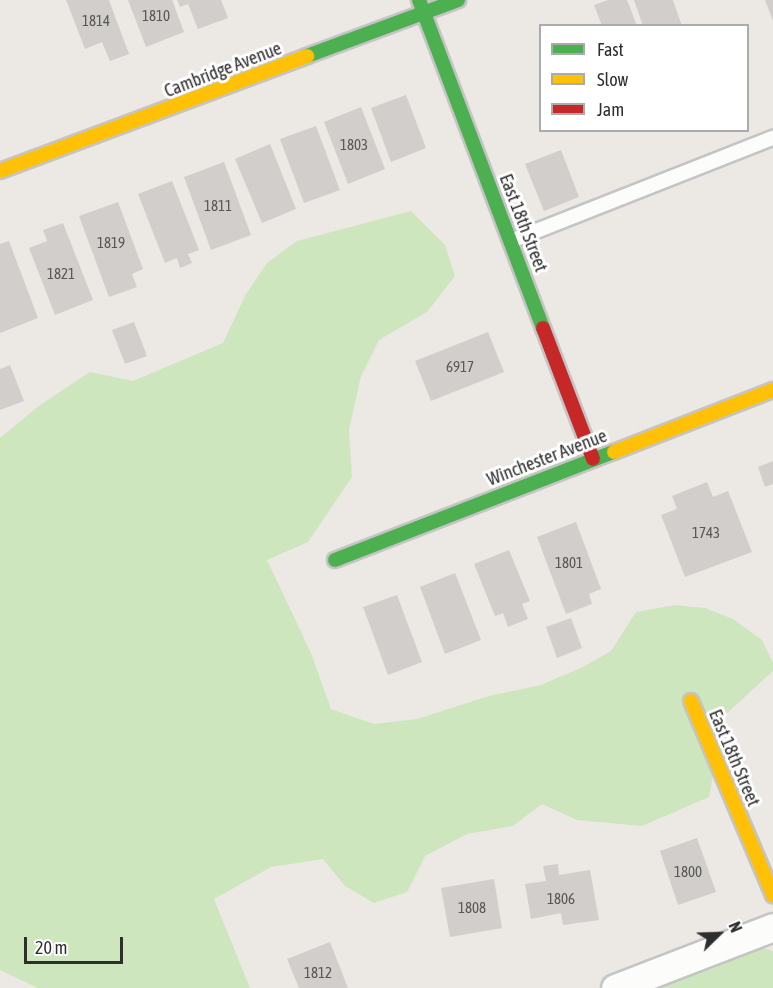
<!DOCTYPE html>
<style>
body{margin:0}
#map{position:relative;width:773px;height:988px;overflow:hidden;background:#ece8e4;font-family:"Asap Condensed",sans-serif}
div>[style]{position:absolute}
.green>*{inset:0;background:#cee6be}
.building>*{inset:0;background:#d1cecb}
.roads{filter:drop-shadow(2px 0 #c5c4c5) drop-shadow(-2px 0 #c5c4c5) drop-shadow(0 2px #c5c4c5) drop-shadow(0 -2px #c5c4c5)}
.lane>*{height:14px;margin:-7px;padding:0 7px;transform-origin:7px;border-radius:7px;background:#fcfcfb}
.street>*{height:27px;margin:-13.5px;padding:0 13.5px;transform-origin:13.5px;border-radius:13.5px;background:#fcfcfb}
.fast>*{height:14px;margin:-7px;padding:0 7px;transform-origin:7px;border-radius:7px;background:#4caf50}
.slow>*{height:14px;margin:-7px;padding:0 7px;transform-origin:7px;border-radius:7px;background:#ffc107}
.jam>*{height:14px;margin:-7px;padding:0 7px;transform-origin:7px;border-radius:7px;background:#c62828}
span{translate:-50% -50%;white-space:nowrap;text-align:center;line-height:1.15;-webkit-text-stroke:6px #fff;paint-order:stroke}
.number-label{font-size:15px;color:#585857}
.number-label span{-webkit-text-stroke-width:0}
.street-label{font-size:18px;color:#2e2e2e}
.legend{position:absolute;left:539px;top:24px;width:210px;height:108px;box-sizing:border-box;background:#fff;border:2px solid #ababab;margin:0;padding:8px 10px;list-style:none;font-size:18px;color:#2e2e2e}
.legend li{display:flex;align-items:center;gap:12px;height:30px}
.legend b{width:30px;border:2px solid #ababab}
.north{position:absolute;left:689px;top:904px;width:60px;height:60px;-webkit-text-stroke:4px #fff;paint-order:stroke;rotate:67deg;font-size:16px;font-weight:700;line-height:24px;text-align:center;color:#2e2e2e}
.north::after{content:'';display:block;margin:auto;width:21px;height:27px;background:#2e2e2e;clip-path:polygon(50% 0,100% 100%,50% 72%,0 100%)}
.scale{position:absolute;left:24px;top:937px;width:99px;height:27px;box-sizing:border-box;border:3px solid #2e2e2e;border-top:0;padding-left:8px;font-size:18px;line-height:21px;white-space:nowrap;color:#2e2e2e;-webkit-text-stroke:4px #fff;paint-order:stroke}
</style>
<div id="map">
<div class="green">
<i style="clip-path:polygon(411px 211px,445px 245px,455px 276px,427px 312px,379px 340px,361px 376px,349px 430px,352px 477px,308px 542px,267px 560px,311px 653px,331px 709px,374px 724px,417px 719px,489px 696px,541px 685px,583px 667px,611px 651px,636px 612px,675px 605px,705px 608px,733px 619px,762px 640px,773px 663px,773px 671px,724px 716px,709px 797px,642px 826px,577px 820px,542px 804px,513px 826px,467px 834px,425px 856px,407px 892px,374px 903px,345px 886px,323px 859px,271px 867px,214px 899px,250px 988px,38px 988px,0 970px,0 438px,40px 405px,90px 372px,133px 381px,223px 343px,246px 294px,267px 263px,297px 241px)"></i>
<i style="clip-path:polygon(760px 947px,773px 951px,773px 988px,655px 988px)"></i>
</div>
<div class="building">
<i style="clip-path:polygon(66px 0,109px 0,129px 54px,110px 61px,102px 42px,85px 49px)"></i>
<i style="clip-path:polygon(128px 0,172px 0,184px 32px,146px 47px)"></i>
<i style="clip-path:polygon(177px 0,221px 0,228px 18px,198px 29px,188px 4px,180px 7px)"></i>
<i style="clip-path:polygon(608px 0,627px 0,637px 26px,602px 26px,594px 5px)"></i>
<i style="clip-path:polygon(634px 0,673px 0,682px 26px,643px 26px)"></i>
<i style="clip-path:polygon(765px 0,773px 0,773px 21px)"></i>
<i style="clip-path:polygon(406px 95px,426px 148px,391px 162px,371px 108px)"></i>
<i style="clip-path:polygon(361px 107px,385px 169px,348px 184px,324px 122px)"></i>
<i style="clip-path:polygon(316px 126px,340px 190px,304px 203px,280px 139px)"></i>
<i style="clip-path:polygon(270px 144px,296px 209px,262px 223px,235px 159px)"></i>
<i style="clip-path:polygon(561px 150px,579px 197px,544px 211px,525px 164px)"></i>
<i style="clip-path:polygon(224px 162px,251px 235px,211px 250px,184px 177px)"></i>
<i style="clip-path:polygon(172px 181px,199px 250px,188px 254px,192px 263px,180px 268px,177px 258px,165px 263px,138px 194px)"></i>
<i style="clip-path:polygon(118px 202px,143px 269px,132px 274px,137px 287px,109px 297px,79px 216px)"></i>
<i style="clip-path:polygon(63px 223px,93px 300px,55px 315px,29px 248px,47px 241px,43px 230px)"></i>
<i style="clip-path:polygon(9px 241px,38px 318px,0 333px,0 244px)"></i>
<i style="clip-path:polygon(134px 322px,147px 356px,125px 364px,112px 330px)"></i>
<i style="clip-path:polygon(488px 332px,504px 372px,431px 401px,415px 361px)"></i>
<i style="clip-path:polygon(10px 365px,24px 401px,0 410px,0 369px)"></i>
<i style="clip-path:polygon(773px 461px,773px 484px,765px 487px,758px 467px)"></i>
<i style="clip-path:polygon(707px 482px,713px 497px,728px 491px,752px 552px,685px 577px,661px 515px,677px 509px,672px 496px)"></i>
<i style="clip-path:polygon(576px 522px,601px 589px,589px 594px,592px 604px,566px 614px,537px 537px)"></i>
<i style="clip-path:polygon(509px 550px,530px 601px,522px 604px,528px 619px,508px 627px,503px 613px,495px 616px,474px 564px)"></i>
<i style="clip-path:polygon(455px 573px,481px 640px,445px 654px,420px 587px)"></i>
<i style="clip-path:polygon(397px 595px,422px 662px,388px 675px,363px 607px)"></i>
<i style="clip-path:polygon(571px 618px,582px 648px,557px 658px,546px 627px)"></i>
<i style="clip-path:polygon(697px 838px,716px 892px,678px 905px,660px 851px)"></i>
<i style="clip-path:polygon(558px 864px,559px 875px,590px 870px,599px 920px,563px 925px,561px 913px,531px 919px,525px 884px,546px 881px,543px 866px)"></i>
<i style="clip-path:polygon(494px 879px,502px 928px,450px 937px,441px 888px)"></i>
<i style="clip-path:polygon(330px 942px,348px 988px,299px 988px,287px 959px)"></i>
</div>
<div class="roads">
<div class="lane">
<i style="left:511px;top:241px;width:282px;rotate:-21.5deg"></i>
</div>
<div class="street">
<i style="left:615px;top:988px;width:169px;rotate:-21.1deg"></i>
</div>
<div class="fast">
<i style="left:419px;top:0;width:351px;rotate:69.3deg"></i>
<i style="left:307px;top:56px;width:161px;rotate:-20.3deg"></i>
<i style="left:335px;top:560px;width:299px;rotate:-21.2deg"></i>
</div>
<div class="slow">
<i style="left:0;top:171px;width:328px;rotate:-20.5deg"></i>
<i style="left:614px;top:452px;width:171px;rotate:-21.3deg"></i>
<i style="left:691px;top:701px;width:211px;rotate:67.1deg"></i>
</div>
<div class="jam">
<i style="left:543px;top:328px;width:140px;rotate:69.1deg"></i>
</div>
</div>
<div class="number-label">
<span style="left:156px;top:16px">1810</span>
<span style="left:96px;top:21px">1814</span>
<span style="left:354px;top:145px">1803</span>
<span style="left:218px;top:206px">1811</span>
<span style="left:111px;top:243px">1819</span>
<span style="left:61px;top:274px">1821</span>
<span style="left:460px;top:367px">6917</span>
<span style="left:706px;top:533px">1743</span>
<span style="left:569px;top:563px">1801</span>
<span style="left:688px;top:872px">1800</span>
<span style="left:561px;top:899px">1806</span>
<span style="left:472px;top:908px">1808</span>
<span style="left:318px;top:973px">1812</span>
</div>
<div class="street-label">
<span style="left:223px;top:70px;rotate:-21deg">Cambridge Avenue</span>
<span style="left:523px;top:223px;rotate:69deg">East 18th Street</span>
<span style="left:547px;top:458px;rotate:-21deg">Winchester Avenue</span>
<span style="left:734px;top:758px;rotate:67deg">East 18th Street</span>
</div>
<ul class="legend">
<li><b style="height:8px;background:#4caf50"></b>Fast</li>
<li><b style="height:8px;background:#ffc107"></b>Slow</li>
<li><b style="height:8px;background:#c62828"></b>Jam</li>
</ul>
<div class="north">N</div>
<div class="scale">20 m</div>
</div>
